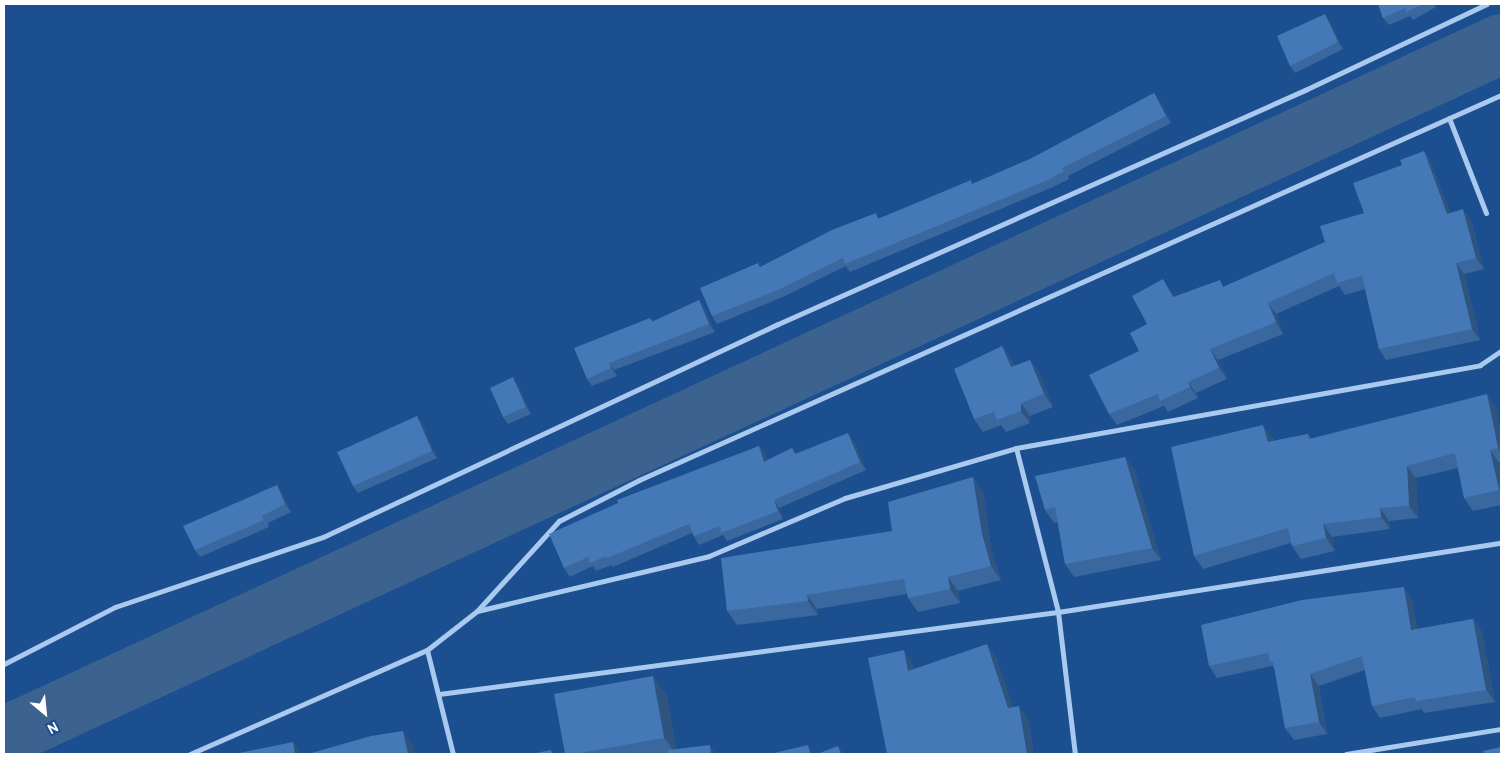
<!DOCTYPE html>
<style>
body{margin:0}
#map{position:relative;width:1505px;height:758px;overflow:hidden;background:#1b4f8f;font-family:Overpass,sans-serif}
div>[style]{position:absolute}
.river>*{height:60px;margin:-30px;padding:0 30px;transform-origin:30px;border-radius:30px;background:#3c6290}
.street>*{height:5px;margin:-2.5px;padding:0 2.5px;transform-origin:2.5px;border-radius:2.5px;background:#a9c9ee}
.wall>*{inset:0;background:#3a679d}
.shaded-wall>*{inset:0;background:#305480}
.building>*{inset:0;background:#4478b7}
span{translate:-50% -50%;white-space:nowrap;text-align:center;line-height:1.15;-webkit-text-stroke:4px #1b4f8f;paint-order:stroke}
.frame{position:absolute;inset:0;border:5px solid #fff;pointer-events:none}
.north{position:absolute;left:20px;top:688px;width:50px;height:50px;-webkit-text-stroke:4px #1b4f8f;paint-order:stroke;rotate:152deg;font-size:14px;font-weight:700;line-height:20px;text-align:center;color:#fff}
.north::after{content:'';display:block;margin:auto;width:18px;height:22px;background:#fff;clip-path:polygon(50% 0,100% 100%,50% 72%,0 100%)}
</style>
<div id="map">
<div class="river">
<i style="left:4px;top:737px;width:1650px;rotate:-24.84deg"></i>
</div>
<div class="street">
<i style="left:1449px;top:118px;width:102px;rotate:68.7deg"></i>
<i style="left:1016px;top:448px;width:169px;rotate:75.6deg"></i>
<i style="left:1058px;top:612px;width:143px;rotate:83.2deg"></i>
<i style="left:477px;top:611px;width:238px;rotate:-13.3deg"></i>
<i style="left:709px;top:556px;width:148px;rotate:-23.1deg"></i>
<i style="left:845px;top:498px;width:178px;rotate:-16.3deg"></i>
<i style="left:1016px;top:448px;width:471px;rotate:-10.1deg"></i>
<i style="left:1480px;top:365px;width:25px;rotate:-34deg"></i>
<i style="left:427px;top:650px;width:107px;rotate:76deg"></i>
<i style="left:4px;top:664px;width:125px;rotate:-27.2deg"></i>
<i style="left:115px;top:607px;width:219px;rotate:-18.6deg"></i>
<i style="left:323px;top:537px;width:502px;rotate:-25.09deg"></i>
<i style="left:778px;top:324px;width:577px;rotate:-23.94deg"></i>
<i style="left:1305px;top:90px;width:201px;rotate:-25.3deg"></i>
<i style="left:439px;top:694px;width:624px;rotate:-7.55deg"></i>
<i style="left:1058px;top:612px;width:448px;rotate:-8.9deg"></i>
<i style="left:190px;top:754px;width:259px;rotate:-23.7deg"></i>
<i style="left:427px;top:650px;width:63px;rotate:-38deg"></i>
<i style="left:477px;top:611px;width:122px;rotate:-47.7deg"></i>
<i style="left:559px;top:521px;width:90px;rotate:-27.1deg"></i>
<i style="left:639px;top:480px;width:944px;rotate:-24.07deg"></i>
<i style="left:1346px;top:754px;width:157px;rotate:-9.2deg"></i>
</div>
<div class="wall">
<i style="clip-path:polygon(1378px 4px,1434px 4px,1436px 7px,1413px 20px,1410px 16px,1389px 25px,1383px 18px)"></i>
<i style="clip-path:polygon(1330px 22px,1343px 49px,1295px 73px,1290px 66px)"></i>
<i style="clip-path:polygon(1154px 93px,1159px 100px,1171px 123px,1068px 176px,1069px 179px,1053px 187px,850px 272px,846px 266px,783px 297px,717px 324px,712px 316px,761px 267px,879px 218px,973px 184px,1032px 158px)"></i>
<i style="clip-path:polygon(1424px 151px,1431px 162px,1450px 213px,1471px 220px,1484px 269px,1464px 274px,1480px 340px,1386px 360px,1379px 349px,1365px 289px,1345px 295px,1339px 286px,1276px 314px,1283px 334px,1218px 360px,1227px 379px,1196px 393px,1198px 398px,1168px 412px,1164px 406px,1117px 425px,1109px 414px,1139px 351px,1147px 324px,1171px 291px,1174px 297px,1225px 286px,1325px 242px,1364px 213px,1402px 165px)"></i>
<i style="clip-path:polygon(699px 300px,704px 307px,715px 332px,614px 370px,617px 376px,592px 386px,587px 379px,650px 318px,653px 321px)"></i>
<i style="clip-path:polygon(1002px 346px,1011px 359px,1014px 366px,1030px 360px,1039px 372px,1053px 407px,1030px 416px,1030px 423px,1006px 432px,1001px 425px,983px 432px,974px 419px)"></i>
<i style="clip-path:polygon(518px 385px,531px 414px,508px 424px,503px 417px)"></i>
<i style="clip-path:polygon(1496px 407px,1501px 434px,1501px 462px,1499px 463px,1501px 473px,1501px 505px,1473px 511px,1464px 498px,1458px 468px,1416px 478px,1418px 518px,1389px 521px,1390px 529px,1332px 537px,1335px 551px,1301px 559px,1292px 546px,1291px 543px,1203px 569px,1194px 556px,1272px 437px,1273px 441px,1308px 434px,1311px 439px)"></i>
<i style="clip-path:polygon(417px 416px,422px 423px,437px 458px,358px 493px,353px 486px)"></i>
<i style="clip-path:polygon(854px 441px,866px 470px,779px 508px,783px 519px,727px 541px,723px 535px,699px 545px,692px 533px,613px 567px,612px 565px,596px 571px,593px 566px,570px 577px,564px 568px,759px 446px,765px 454px,767px 460px,792px 448px,796px 454px)"></i>
<i style="clip-path:polygon(1125px 457px,1134px 469px,1161px 560px,1074px 577px,1065px 564px,1058px 522px,1054px 523px,1045px 510px)"></i>
<i style="clip-path:polygon(277px 485px,282px 493px,291px 512px,268px 523px,269px 527px,200px 557px,195px 550px)"></i>
<i style="clip-path:polygon(983px 491px,991px 548px,1001px 580px,958px 591px,960px 603px,918px 612px,908px 598px,907px 594px,817px 609px,818px 615px,737px 625px,727px 611px,892px 531px)"></i>
<i style="clip-path:polygon(1412px 599px,1417px 629px,1473px 619px,1482px 632px,1495px 702px,1424px 713px,1422px 709px,1380px 718px,1372px 706px,1365px 670px,1319px 686px,1327px 734px,1294px 740px,1285px 728px,1275px 669px,1272px 666px,1217px 678px,1209px 666px)"></i>
<i style="clip-path:polygon(667px 696px,676px 749px,716px 754px,565px 754px)"></i>
</div>
<div class="shaded-wall">
<i style="clip-path:polygon(1325px 14px,1330px 22px,1343px 49px,1338px 42px)"></i>
<i style="clip-path:polygon(1154px 93px,1159px 100px,1171px 123px,1166px 116px)"></i>
<i style="clip-path:polygon(1424px 151px,1431px 162px,1455px 225px,1447px 214px)"></i>
<i style="clip-path:polygon(1463px 209px,1471px 220px,1484px 269px,1476px 258px)"></i>
<i style="clip-path:polygon(1456px 263px,1464px 274px,1480px 340px,1472px 329px)"></i>
<i style="clip-path:polygon(1163px 279px,1171px 291px,1181px 309px,1173px 297px)"></i>
<i style="clip-path:polygon(699px 300px,704px 307px,715px 332px,709px 324px)"></i>
<i style="clip-path:polygon(1268px 303px,1276px 314px,1283px 334px,1276px 322px)"></i>
<i style="clip-path:polygon(1002px 346px,1011px 359px,1019px 380px,1011px 367px)"></i>
<i style="clip-path:polygon(1210px 349px,1218px 360px,1227px 379px,1219px 368px)"></i>
<i style="clip-path:polygon(1030px 360px,1039px 372px,1053px 407px,1044px 394px)"></i>
<i style="clip-path:polygon(609px 363px,614px 370px,617px 376px,611px 368px)"></i>
<i style="clip-path:polygon(513px 377px,518px 385px,531px 414px,526px 407px)"></i>
<i style="clip-path:polygon(1188px 382px,1196px 393px,1198px 398px,1190px 387px)"></i>
<i style="clip-path:polygon(1487px 394px,1496px 407px,1501px 434px,1501px 453px,1498px 448px)"></i>
<i style="clip-path:polygon(1021px 403px,1030px 416px,1030px 423px,1021px 411px)"></i>
<i style="clip-path:polygon(417px 416px,422px 423px,437px 458px,432px 451px)"></i>
<i style="clip-path:polygon(1263px 425px,1272px 437px,1277px 455px,1268px 442px)"></i>
<i style="clip-path:polygon(848px 433px,854px 441px,866px 470px,860px 462px)"></i>
<i style="clip-path:polygon(759px 446px,765px 454px,770px 470px,764px 462px)"></i>
<i style="clip-path:polygon(1490px 450px,1499px 463px,1501px 473px,1501px 494px,1499px 490px)"></i>
<i style="clip-path:polygon(1125px 457px,1134px 469px,1161px 560px,1152px 548px)"></i>
<i style="clip-path:polygon(1407px 466px,1416px 478px,1418px 518px,1409px 506px)"></i>
<i style="clip-path:polygon(973px 477px,983px 491px,991px 548px,1001px 580px,991px 566px,982px 534px)"></i>
<i style="clip-path:polygon(277px 485px,282px 493px,291px 512px,285px 504px)"></i>
<i style="clip-path:polygon(774px 500px,779px 508px,783px 519px,778px 511px)"></i>
<i style="clip-path:polygon(1380px 508px,1389px 521px,1390px 529px,1381px 517px)"></i>
<i style="clip-path:polygon(1323px 524px,1332px 537px,1335px 551px,1326px 538px)"></i>
<i style="clip-path:polygon(948px 577px,958px 591px,960px 603px,950px 589px)"></i>
<i style="clip-path:polygon(1404px 587px,1412px 599px,1419px 642px,1411px 630px)"></i>
<i style="clip-path:polygon(807px 595px,817px 609px,818px 615px,808px 601px)"></i>
<i style="clip-path:polygon(1473px 619px,1482px 632px,1495px 702px,1486px 690px)"></i>
<i style="clip-path:polygon(987px 644px,997px 658px,1018px 722px,1008px 708px)"></i>
<i style="clip-path:polygon(904px 650px,913px 664px,918px 685px,908px 671px)"></i>
<i style="clip-path:polygon(1310px 674px,1319px 686px,1327px 734px,1319px 722px)"></i>
<i style="clip-path:polygon(653px 676px,667px 696px,677px 754px,676px 754px,664px 738px)"></i>
<i style="clip-path:polygon(1019px 706px,1029px 720px,1034px 754px,1027px 754px)"></i>
<i style="clip-path:polygon(403px 731px,413px 745px,415px 754px,408px 754px)"></i>
<i style="clip-path:polygon(293px 742px,302px 754px,295px 754px)"></i>
<i style="clip-path:polygon(710px 745px,716px 754px,711px 754px)"></i>
<i style="clip-path:polygon(808px 745px,814px 754px,810px 754px)"></i>
<i style="clip-path:polygon(838px 746px,844px 754px,841px 754px)"></i>
</div>
<div class="building">
<i style="clip-path:polygon(1378px 4px,1423px 4px,1407px 12px,1405px 8px,1383px 18px)"></i>
<i style="clip-path:polygon(1325px 14px,1338px 42px,1290px 66px,1277px 36px)"></i>
<i style="clip-path:polygon(1154px 93px,1166px 116px,1062px 168px,1064px 171px,1048px 180px,845px 264px,843px 258px,778px 290px,712px 316px,700px 288px,758px 263px,760px 267px,832px 230px,876px 213px,878px 219px,971px 180px,972px 184px,1032px 158px)"></i>
<i style="clip-path:polygon(1424px 151px,1447px 214px,1463px 209px,1476px 258px,1456px 263px,1472px 329px,1379px 349px,1362px 276px,1337px 283px,1334px 273px,1268px 303px,1276px 322px,1210px 349px,1219px 368px,1188px 382px,1190px 387px,1160px 401px,1158px 394px,1109px 414px,1089px 375px,1139px 351px,1130px 333px,1147px 324px,1132px 296px,1163px 279px,1173px 297px,1220px 280px,1223px 287px,1325px 242px,1320px 226px,1364px 213px,1353px 183px,1402px 165px,1400px 160px)"></i>
<i style="clip-path:polygon(699px 300px,709px 324px,609px 363px,611px 368px,587px 379px,574px 348px,650px 318px,652px 322px)"></i>
<i style="clip-path:polygon(1002px 346px,1011px 367px,1030px 360px,1044px 394px,1021px 403px,1021px 411px,997px 420px,994px 412px,974px 419px,954px 369px)"></i>
<i style="clip-path:polygon(513px 377px,526px 407px,503px 417px,490px 388px)"></i>
<i style="clip-path:polygon(1487px 394px,1498px 448px,1490px 450px,1499px 490px,1464px 498px,1455px 453px,1407px 466px,1409px 506px,1380px 508px,1381px 517px,1323px 524px,1326px 538px,1292px 546px,1288px 528px,1194px 556px,1171px 447px,1263px 425px,1268px 442px,1308px 434px,1309px 439px)"></i>
<i style="clip-path:polygon(417px 416px,432px 451px,353px 486px,337px 452px)"></i>
<i style="clip-path:polygon(848px 433px,860px 462px,774px 500px,778px 511px,721px 533px,720px 526px,694px 536px,689px 524px,607px 558px,606px 556px,590px 563px,588px 557px,564px 568px,549px 534px,618px 503px,617px 500px,759px 446px,764px 462px,792px 448px,795px 454px)"></i>
<i style="clip-path:polygon(1125px 457px,1152px 548px,1065px 564px,1055px 507px,1045px 510px,1035px 476px)"></i>
<i style="clip-path:polygon(973px 477px,982px 534px,991px 566px,948px 577px,950px 589px,908px 598px,904px 579px,807px 595px,808px 601px,727px 611px,721px 558px,892px 531px,888px 502px)"></i>
<i style="clip-path:polygon(277px 485px,285px 504px,262px 516px,264px 520px,195px 550px,183px 526px)"></i>
<i style="clip-path:polygon(1404px 587px,1411px 630px,1473px 619px,1486px 690px,1416px 701px,1415px 697px,1372px 706px,1362px 656px,1310px 674px,1319px 722px,1285px 728px,1273px 661px,1270px 662px,1268px 653px,1209px 666px,1201px 625px,1302px 600px)"></i>
<i style="clip-path:polygon(987px 644px,1008px 708px,1019px 706px,1027px 754px,887px 754px,868px 658px,904px 650px,908px 671px)"></i>
<i style="clip-path:polygon(653px 676px,664px 738px,574px 754px,565px 754px,554px 694px)"></i>
<i style="clip-path:polygon(403px 731px,408px 754px,308px 754px,371px 736px)"></i>
<i style="clip-path:polygon(293px 742px,295px 754px,235px 754px,239px 753px)"></i>
<i style="clip-path:polygon(710px 745px,711px 754px,668px 754px,668px 750px)"></i>
<i style="clip-path:polygon(808px 745px,810px 754px,770px 754px)"></i>
<i style="clip-path:polygon(838px 746px,841px 754px,817px 754px)"></i>
<i style="clip-path:polygon(1501px 747px,1501px 754px,1484px 754px,1483px 751px)"></i>
<i style="clip-path:polygon(551px 750px,552px 754px,531px 754px)"></i>
</div>
<div class="frame"></div>
<div class="north">N</div>
</div>
